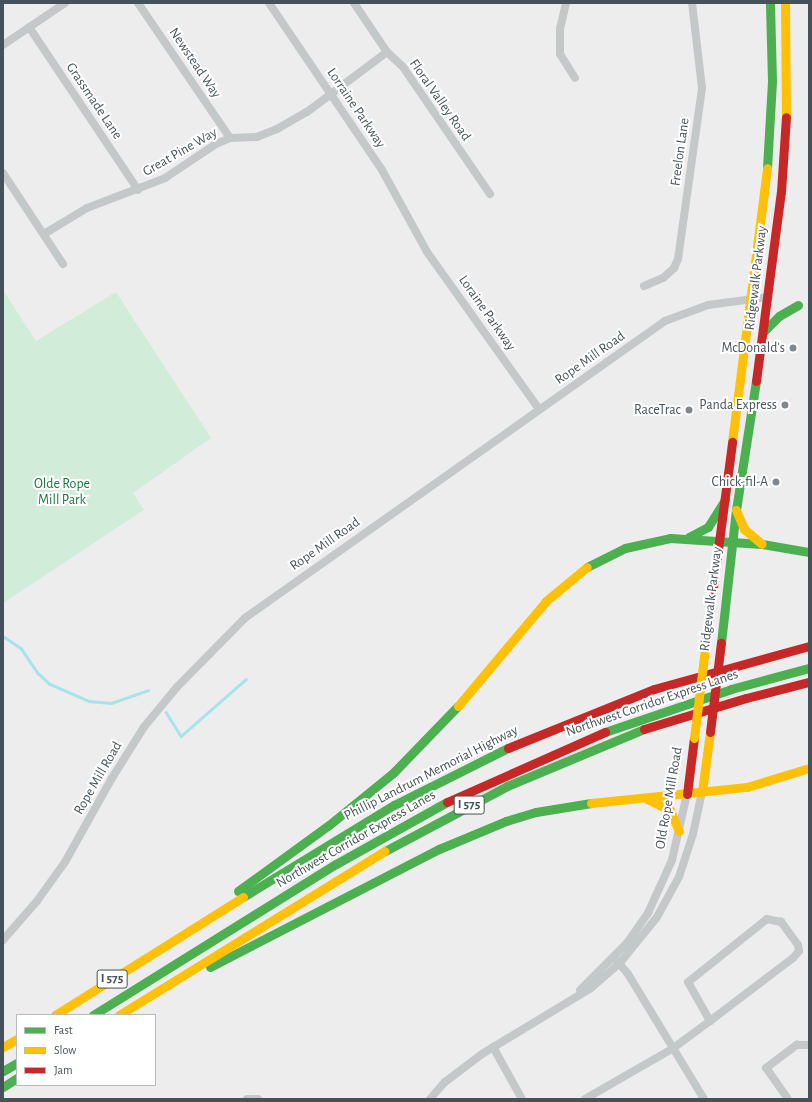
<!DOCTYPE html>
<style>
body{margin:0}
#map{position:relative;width:812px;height:1102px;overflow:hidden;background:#eeeded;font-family:"Alegreya Sans",sans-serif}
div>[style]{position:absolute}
.green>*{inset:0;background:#d1ecd9}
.stream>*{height:2.5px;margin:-1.25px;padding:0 1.25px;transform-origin:1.25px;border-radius:1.25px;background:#a7e4ea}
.street>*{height:8px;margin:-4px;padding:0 4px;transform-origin:4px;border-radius:4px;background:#c5c8c9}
.fast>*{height:9px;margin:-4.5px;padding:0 4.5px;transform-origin:4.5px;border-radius:4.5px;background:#4caf50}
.slow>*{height:9px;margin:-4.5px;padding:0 4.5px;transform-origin:4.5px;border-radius:4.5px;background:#ffc107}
.jam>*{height:9px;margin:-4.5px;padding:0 4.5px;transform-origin:4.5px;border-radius:4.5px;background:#c62828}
.slow-bridge>*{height:9px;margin:-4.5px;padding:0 4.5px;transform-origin:4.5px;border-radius:4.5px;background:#ffc107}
.jam-bridge>*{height:9px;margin:-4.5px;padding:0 4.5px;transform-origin:4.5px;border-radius:4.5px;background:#c62828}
.dots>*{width:11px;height:11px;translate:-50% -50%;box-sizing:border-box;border:2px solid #fff;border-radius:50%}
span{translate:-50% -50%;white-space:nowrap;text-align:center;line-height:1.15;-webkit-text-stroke:4px #fff;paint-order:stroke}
.shield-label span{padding:1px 3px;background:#fff;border:1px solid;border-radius:3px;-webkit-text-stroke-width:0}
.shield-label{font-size:13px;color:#455259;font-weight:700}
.street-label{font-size:14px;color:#455259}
.poi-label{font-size:14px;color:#455259}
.right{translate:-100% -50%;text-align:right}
.park-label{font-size:14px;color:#19773c}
.frame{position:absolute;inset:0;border:4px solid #455259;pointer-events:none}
.legend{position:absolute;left:16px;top:1014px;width:140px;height:72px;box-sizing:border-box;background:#fff;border:1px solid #b5babd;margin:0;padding:5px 7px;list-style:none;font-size:12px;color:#455259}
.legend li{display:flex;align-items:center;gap:8px;height:20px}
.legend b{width:20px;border:1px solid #b5babd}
</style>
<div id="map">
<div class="green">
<i style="clip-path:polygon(3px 290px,36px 341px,116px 292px,211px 438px,133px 493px,144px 510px,3px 603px)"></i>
</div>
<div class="stream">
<i style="left:3px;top:636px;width:22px;rotate:34deg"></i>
<i style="left:21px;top:648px;width:30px;rotate:56deg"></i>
<i style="left:38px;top:673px;width:16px;rotate:43deg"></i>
<i style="left:50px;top:684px;width:43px;rotate:23.6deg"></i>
<i style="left:89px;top:701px;width:22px;rotate:5deg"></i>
<i style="left:111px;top:703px;width:39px;rotate:-19deg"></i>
<i style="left:166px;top:712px;width:28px;rotate:58deg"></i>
<i style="left:181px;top:736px;width:86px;rotate:-41.2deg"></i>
</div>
<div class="street">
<i style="left:138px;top:3px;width:163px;rotate:55.7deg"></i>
<i style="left:269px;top:3px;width:202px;rotate:55.9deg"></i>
<i style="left:382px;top:170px;width:94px;rotate:61.2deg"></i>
<i style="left:427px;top:252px;width:193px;rotate:54.5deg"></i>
<i style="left:354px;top:3px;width:59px;rotate:56deg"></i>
<i style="left:387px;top:52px;width:22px;rotate:43deg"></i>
<i style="left:403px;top:67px;width:154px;rotate:55.6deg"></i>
<i style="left:566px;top:3px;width:26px;rotate:103deg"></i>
<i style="left:560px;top:28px;width:26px;rotate:90deg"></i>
<i style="left:560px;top:54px;width:28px;rotate:58deg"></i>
<i style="left:29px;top:27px;width:196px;rotate:56.2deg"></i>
<i style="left:3px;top:45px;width:75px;rotate:-34.1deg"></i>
<i style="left:3px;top:173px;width:109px;rotate:56.6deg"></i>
<i style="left:44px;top:234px;width:50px;rotate:-31.2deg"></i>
<i style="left:87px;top:208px;width:84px;rotate:-21deg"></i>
<i style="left:165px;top:178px;width:61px;rotate:-33.7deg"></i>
<i style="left:216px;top:144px;width:15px;rotate:-23deg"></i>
<i style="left:230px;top:138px;width:27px;rotate:-2deg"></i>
<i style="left:257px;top:137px;width:22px;rotate:-22deg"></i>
<i style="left:277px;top:129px;width:34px;rotate:-30deg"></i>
<i style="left:307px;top:112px;width:100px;rotate:-36.9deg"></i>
<i style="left:644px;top:286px;width:21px;rotate:-23deg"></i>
<i style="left:663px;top:278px;width:15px;rotate:-42deg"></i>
<i style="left:674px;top:268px;width:10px;rotate:-66deg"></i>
<i style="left:678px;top:259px;width:173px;rotate:-82deg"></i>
<i style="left:702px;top:88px;width:86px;rotate:-96.7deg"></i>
<i style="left:3px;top:940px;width:52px;rotate:-48.9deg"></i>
<i style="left:37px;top:901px;width:48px;rotate:-54.3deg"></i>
<i style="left:65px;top:862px;width:96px;rotate:-60.8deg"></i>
<i style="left:112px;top:778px;width:60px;rotate:-57.9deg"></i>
<i style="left:144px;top:727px;width:52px;rotate:-50.5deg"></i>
<i style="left:177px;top:687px;width:97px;rotate:-45.4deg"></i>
<i style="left:245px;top:618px;width:514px;rotate:-35.27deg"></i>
<i style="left:665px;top:321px;width:46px;rotate:-20.4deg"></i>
<i style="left:708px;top:305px;width:61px;rotate:-7.6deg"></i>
<i style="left:616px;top:960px;width:18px;rotate:49deg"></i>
<i style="left:628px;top:974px;width:146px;rotate:58.7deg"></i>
<i style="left:580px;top:990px;width:66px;rotate:-45deg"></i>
<i style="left:627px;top:943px;width:37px;rotate:-55deg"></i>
<i style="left:648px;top:913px;width:58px;rotate:-65.6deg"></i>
<i style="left:672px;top:860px;width:68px;rotate:-77.2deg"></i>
<i style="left:493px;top:1047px;width:60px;rotate:60.9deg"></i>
<i style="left:247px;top:1099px;width:11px"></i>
<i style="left:430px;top:1099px;width:23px;rotate:-49deg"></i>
<i style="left:445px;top:1082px;width:46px;rotate:-37.1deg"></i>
<i style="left:482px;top:1054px;width:127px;rotate:-31.2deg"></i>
<i style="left:591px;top:988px;width:37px;rotate:-41deg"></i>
<i style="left:619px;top:964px;width:60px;rotate:-51deg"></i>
<i style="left:657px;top:917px;width:46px;rotate:-61.2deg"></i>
<i style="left:679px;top:877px;width:45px;rotate:-72deg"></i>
<i style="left:693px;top:834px;width:43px;rotate:-77.9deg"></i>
<i style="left:585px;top:1099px;width:100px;rotate:-29.9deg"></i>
<i style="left:672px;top:1049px;width:47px;rotate:-36.4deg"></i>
<i style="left:710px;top:1021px;width:104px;rotate:-37.2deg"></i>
<i style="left:793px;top:958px;width:9px;rotate:-49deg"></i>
<i style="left:799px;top:951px;width:6px;rotate:-99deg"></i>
<i style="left:798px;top:945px;width:29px;rotate:-126deg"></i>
<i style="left:781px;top:922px;width:14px;rotate:-168deg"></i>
<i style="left:767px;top:919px;width:101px;rotate:141.4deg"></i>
<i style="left:688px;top:982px;width:45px;rotate:60.6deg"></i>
<i style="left:788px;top:1099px;width:38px;rotate:-125deg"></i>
<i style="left:766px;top:1068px;width:39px;rotate:-37deg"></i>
<i style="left:797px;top:1045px;width:12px"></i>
</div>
<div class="fast">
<i style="left:767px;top:168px;width:87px;rotate:-86.7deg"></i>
<i style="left:772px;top:81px;width:78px;rotate:-91.5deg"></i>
<i style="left:764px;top:331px;width:21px;rotate:-45deg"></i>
<i style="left:779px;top:316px;width:22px;rotate:-30deg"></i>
<i style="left:689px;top:537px;width:21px;rotate:-28deg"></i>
<i style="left:708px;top:527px;width:32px;rotate:-58deg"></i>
<i style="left:587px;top:567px;width:42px;rotate:-26.6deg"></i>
<i style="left:625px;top:548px;width:46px;rotate:-12.5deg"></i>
<i style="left:670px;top:538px;width:92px;rotate:3.7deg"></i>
<i style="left:762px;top:544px;width:48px;rotate:9.7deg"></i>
<i style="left:721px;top:643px;width:134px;rotate:-83.6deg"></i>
<i style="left:736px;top:510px;width:131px;rotate:-81.2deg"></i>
<i style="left:605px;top:732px;width:133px;rotate:-18.8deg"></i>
<i style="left:731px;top:689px;width:81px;rotate:-15.1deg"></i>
<i style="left:385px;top:851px;width:138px;rotate:-28deg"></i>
<i style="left:507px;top:786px;width:148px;rotate:-22.6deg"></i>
<i style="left:238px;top:891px;width:112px;rotate:-36deg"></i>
<i style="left:329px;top:825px;width:82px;rotate:-39.1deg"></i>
<i style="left:393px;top:773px;width:93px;rotate:-45.9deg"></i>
<i style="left:243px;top:897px;width:177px;rotate:-31.4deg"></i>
<i style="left:394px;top:805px;width:127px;rotate:-26.6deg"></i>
<i style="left:210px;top:967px;width:258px;rotate:-27.3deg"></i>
<i style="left:439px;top:849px;width:73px;rotate:-22.7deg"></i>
<i style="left:506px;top:821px;width:31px;rotate:-17deg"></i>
<i style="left:536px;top:812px;width:56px;rotate:-9.3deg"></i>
<i style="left:93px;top:1015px;width:286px;rotate:-31.9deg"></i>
<i style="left:336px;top:864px;width:127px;rotate:-29.2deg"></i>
<i style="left:3px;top:1071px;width:16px;rotate:-30deg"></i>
<i style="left:3px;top:1087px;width:17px;rotate:-33deg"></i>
</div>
<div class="slow">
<i style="left:785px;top:3px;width:114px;rotate:89.5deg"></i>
<i style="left:732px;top:442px;width:276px;rotate:-82.7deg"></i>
<i style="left:736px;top:510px;width:21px;rotate:67deg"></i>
<i style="left:744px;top:529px;width:23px;rotate:40deg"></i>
<i style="left:458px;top:706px;width:137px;rotate:-50deg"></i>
<i style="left:546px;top:601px;width:53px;rotate:-39.7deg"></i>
<i style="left:702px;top:792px;width:61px;rotate:-82.4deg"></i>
<i style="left:647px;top:799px;width:25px;rotate:26deg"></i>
<i style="left:670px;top:810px;width:23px;rotate:67deg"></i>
<i style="left:591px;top:803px;width:157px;rotate:-5.9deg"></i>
<i style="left:747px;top:787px;width:65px;rotate:-17deg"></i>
<i style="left:55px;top:1015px;width:222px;rotate:-32.1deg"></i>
<i style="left:119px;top:1015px;width:312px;rotate:-31.7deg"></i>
<i style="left:3px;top:1047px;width:16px;rotate:-30deg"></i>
</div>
<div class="jam">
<i style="left:756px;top:381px;width:191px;rotate:-82.5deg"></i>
<i style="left:781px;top:192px;width:75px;rotate:-86.2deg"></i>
<i style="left:705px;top:648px;width:208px;rotate:-82.5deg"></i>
<i style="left:644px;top:729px;width:107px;rotate:-16.9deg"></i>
<i style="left:746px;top:698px;width:65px;rotate:-14.3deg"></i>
<i style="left:508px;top:748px;width:157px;rotate:-22deg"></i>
<i style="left:654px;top:689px;width:161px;rotate:-15.5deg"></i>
<i style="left:687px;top:794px;width:56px;rotate:-82.9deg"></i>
<i style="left:447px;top:802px;width:173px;rotate:-23.9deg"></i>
</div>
<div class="slow-bridge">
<i style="left:694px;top:738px;width:91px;rotate:-83deg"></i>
</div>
<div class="jam-bridge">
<i style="left:710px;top:732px;width:90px;rotate:-83deg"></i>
</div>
<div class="dots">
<i style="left:793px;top:348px;background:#80888d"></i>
<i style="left:785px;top:405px;background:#80888d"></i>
<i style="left:689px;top:410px;background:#80888d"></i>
<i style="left:776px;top:482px;background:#80888d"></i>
</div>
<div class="shield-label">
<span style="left:469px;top:805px">I 575</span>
<span style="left:112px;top:979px">I 575</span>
</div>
<div class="street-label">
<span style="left:195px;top:63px;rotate:56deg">Newstead Way</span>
<span style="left:440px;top:100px;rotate:55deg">Floral Valley Road</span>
<span style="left:94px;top:101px;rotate:56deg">Grassmade Lane</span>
<span style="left:356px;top:108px;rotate:56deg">Lorraine Parkway</span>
<span style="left:180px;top:152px;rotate:-30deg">Great Pine Way</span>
<span style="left:680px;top:152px;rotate:-82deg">Freelon Lane</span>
<span style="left:756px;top:278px;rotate:-83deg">Ridgewalk Parkway</span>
<span style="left:487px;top:313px;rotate:55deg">Loraine Parkway</span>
<span style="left:590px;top:358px;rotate:-35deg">Rope Mill Road</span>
<span style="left:325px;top:544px;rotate:-35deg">Rope Mill Road</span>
<span style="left:711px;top:599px;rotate:-83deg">Ridgewalk Parkway</span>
<span style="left:652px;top:703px;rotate:-19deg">Northwest Corridor Express Lanes</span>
<span style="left:431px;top:773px;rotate:-27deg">Phillip Landrum Memorial Highway</span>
<span style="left:98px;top:778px;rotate:-60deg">Rope Mill Road</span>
<span style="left:669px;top:798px;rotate:-80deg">Old Rope Mill Road</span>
<span style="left:356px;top:839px;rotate:-30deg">Northwest Corridor Express Lanes</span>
</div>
<div class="poi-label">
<span class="right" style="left:785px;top:348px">McDonald's</span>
<span class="right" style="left:777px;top:405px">Panda Express</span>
<span class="right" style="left:681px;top:410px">RaceTrac</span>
<span class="right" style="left:768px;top:482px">Chick-fil-A</span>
</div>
<div class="park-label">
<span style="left:62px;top:492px">Olde Rope<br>Mill Park</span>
</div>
<div class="frame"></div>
<ul class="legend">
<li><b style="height:5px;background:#4caf50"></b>Fast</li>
<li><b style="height:5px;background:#ffc107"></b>Slow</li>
<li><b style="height:5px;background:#c62828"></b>Jam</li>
</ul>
</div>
